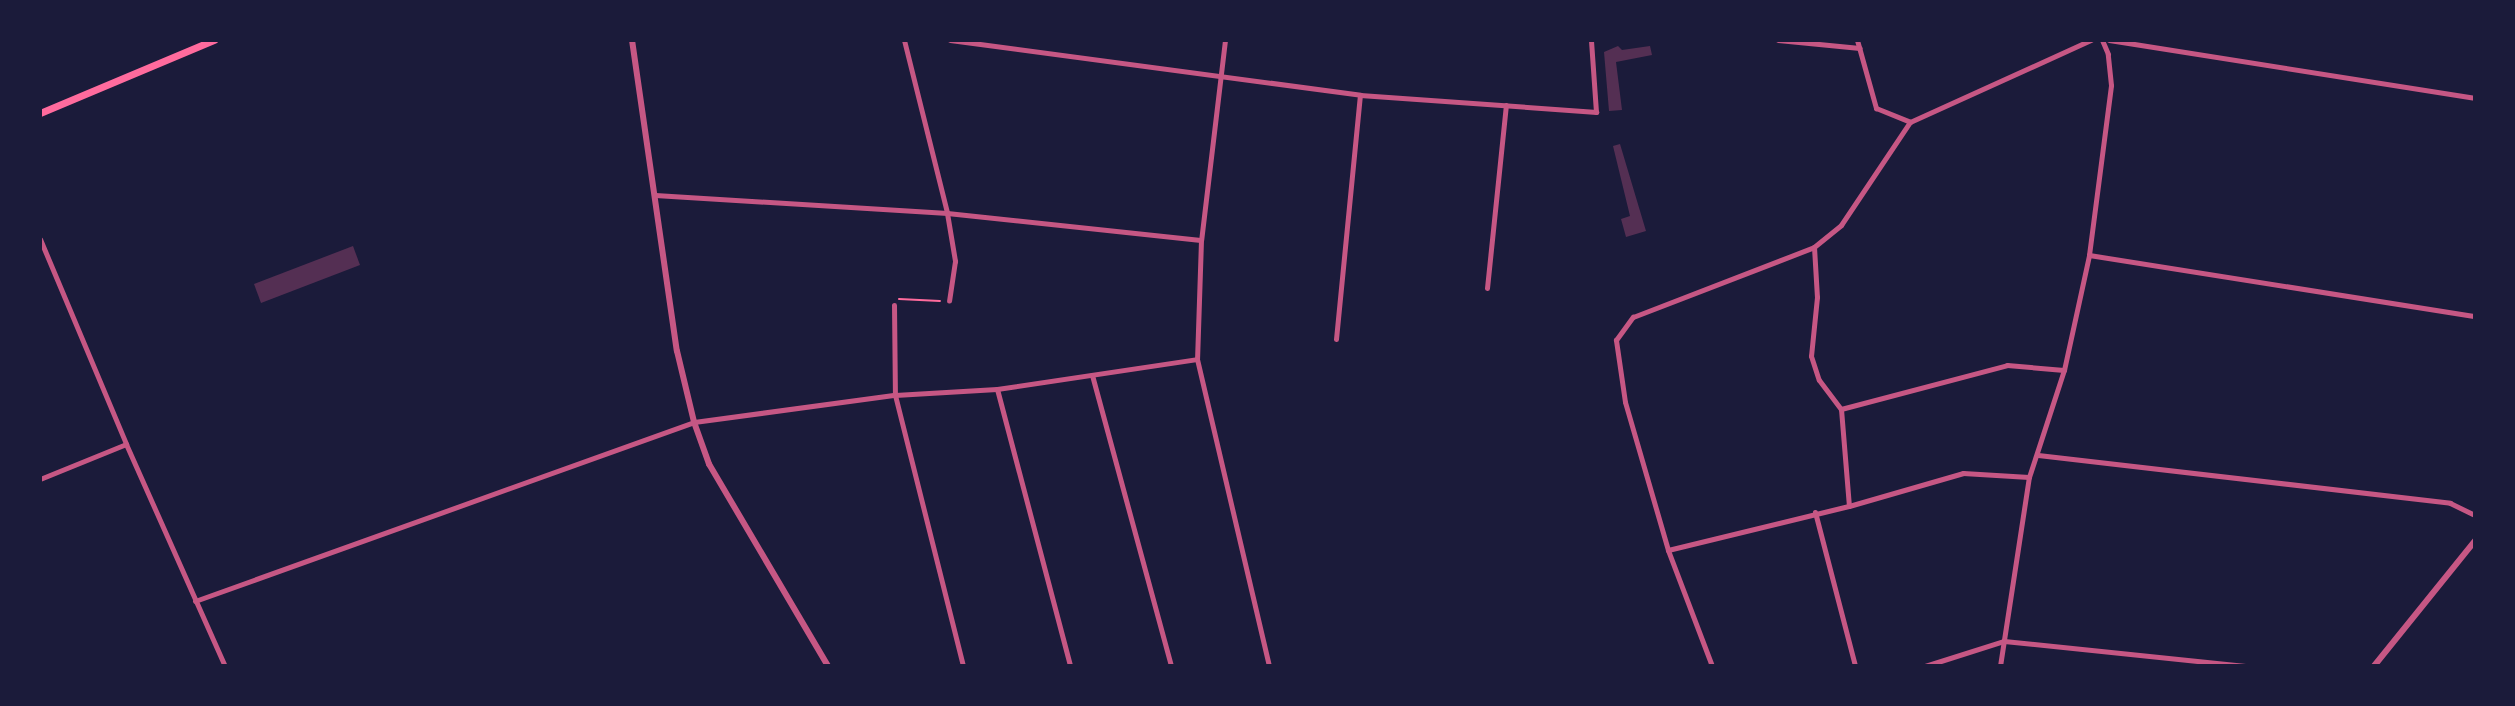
<!DOCTYPE html>
<style>
body{margin:0}
#map{position:relative;width:2515px;height:706px;overflow:hidden;background:#1b1b3a;font-family:Raleway,sans-serif}
div>[style]{position:absolute}
.building>*{inset:0;background:#542f53}
.path>*{height:2px;margin:-1px;padding:0 1px;transform-origin:1px;border-radius:1px;background:#ff6b9d}
.minor>*{height:5px;margin:-2.5px;padding:0 2.5px;transform-origin:2.5px;border-radius:2.5px;background:#c65784}
.tertiary>*{height:6px;margin:-3px;padding:0 3px;transform-origin:3px;border-radius:3px;background:#c65784}
.secondary>*{height:7px;margin:-3.5px;padding:0 3.5px;transform-origin:3.5px;border-radius:3.5px;background:#ff6b9d}
span{translate:-50% -50%;white-space:nowrap;text-align:center;line-height:1.15;-webkit-text-stroke:6px #1b1b3a;paint-order:stroke}
.frame{position:absolute;inset:0;border:42px solid #1b1b3a;pointer-events:none}
</style>
<div id="map">
<div class="building">
<i style="clip-path:polygon(1618px 46px,1622px 50px,1650px 46px,1652px 55px,1616px 62px,1622px 110px,1609px 111px,1604px 52px)"></i>
<i style="clip-path:polygon(1620px 144px,1646px 231px,1626px 237px,1621px 219px,1630px 216px,1613px 146px)"></i>
<i style="clip-path:polygon(353px 246px,360px 265px,261px 303px,254px 284px)"></i>
</div>
<div class="path">
<i style="left:899px;top:299px;width:41px;rotate:2.8deg"></i>
</div>
<div class="minor">
<i style="left:904px;top:40px;width:178px;rotate:76deg"></i>
<i style="left:947px;top:213px;width:49px;rotate:80.5deg"></i>
<i style="left:955px;top:261px;width:40px;rotate:98.5deg"></i>
<i style="left:950px;top:40px;width:414px;rotate:7.6deg"></i>
<i style="left:1360px;top:95px;width:237px;rotate:4.1deg"></i>
<i style="left:1596px;top:112px;width:72px;rotate:-94deg"></i>
<i style="left:1225px;top:40px;width:201px;rotate:96.8deg"></i>
<i style="left:1201px;top:240px;width:119px;rotate:91.9deg"></i>
<i style="left:1197px;top:359px;width:315px;rotate:76.8deg"></i>
<i style="left:1778px;top:40px;width:82px;rotate:5.6deg"></i>
<i style="left:1857px;top:40px;width:71px;rotate:74.4deg"></i>
<i style="left:1876px;top:108px;width:37px;rotate:22deg"></i>
<i style="left:2109px;top:40px;width:371px;rotate:9deg"></i>
<i style="left:655px;top:195px;width:293px;rotate:3.5deg"></i>
<i style="left:947px;top:213px;width:255px;rotate:6.1deg"></i>
<i style="left:40px;top:239px;width:222px;rotate:67.2deg"></i>
<i style="left:126px;top:444px;width:243px;rotate:66deg"></i>
<i style="left:1814px;top:247px;width:50px;rotate:86.6deg"></i>
<i style="left:1817px;top:297px;width:59px;rotate:95.8deg"></i>
<i style="left:1811px;top:356px;width:25px;rotate:72deg"></i>
<i style="left:1819px;top:380px;width:36px;rotate:53deg"></i>
<i style="left:1841px;top:409px;width:97px;rotate:85.3deg"></i>
<i style="left:2089px;top:255px;width:391px;rotate:9deg"></i>
<i style="left:1487px;top:288px;width:184px;rotate:-84.1deg"></i>
<i style="left:894px;top:305px;width:90px;rotate:89.4deg"></i>
<i style="left:895px;top:395px;width:279px;rotate:75.9deg"></i>
<i style="left:1336px;top:339px;width:245px;rotate:-84.4deg"></i>
<i style="left:1092px;top:375px;width:302px;rotate:74.8deg"></i>
<i style="left:997px;top:389px;width:286px;rotate:75.2deg"></i>
<i style="left:1841px;top:409px;width:172px;rotate:-14.8deg"></i>
<i style="left:2007px;top:365px;width:57px;rotate:5deg"></i>
<i style="left:2038px;top:455px;width:415px;rotate:6.6deg"></i>
<i style="left:2450px;top:503px;width:28px;rotate:26deg"></i>
<i style="left:40px;top:479px;width:93px;rotate:-22.1deg"></i>
<i style="left:1815px;top:512px;width:159px;rotate:75.4deg"></i>
<i style="left:1668px;top:550px;width:186px;rotate:-13.7deg"></i>
<i style="left:1849px;top:506px;width:119px;rotate:-16.1deg"></i>
<i style="left:1963px;top:473px;width:66px;rotate:3.5deg"></i>
<i style="left:195px;top:601px;width:530px;rotate:-19.73deg"></i>
<i style="left:694px;top:422px;width:203px;rotate:-7.7deg"></i>
<i style="left:895px;top:395px;width:102px;rotate:-3.4deg"></i>
<i style="left:997px;top:389px;width:202px;rotate:-8.5deg"></i>
<i style="left:1712px;top:666px;width:124px;rotate:-110.8deg"></i>
<i style="left:1668px;top:550px;width:154px;rotate:-106.2deg"></i>
<i style="left:1625px;top:402px;width:63px;rotate:-98.3deg"></i>
<i style="left:1616px;top:340px;width:29px;rotate:-54deg"></i>
<i style="left:1633px;top:317px;width:194px;rotate:-21.1deg"></i>
<i style="left:1814px;top:247px;width:35px;rotate:-39deg"></i>
<i style="left:1841px;top:225px;width:124px;rotate:-56.2deg"></i>
<i style="left:1910px;top:122px;width:199px;rotate:-24.4deg"></i>
<i style="left:1925px;top:666px;width:83px;rotate:-17.6deg"></i>
<i style="left:2004px;top:641px;width:245px;rotate:5.9deg"></i>
<i style="left:2000px;top:666px;width:191px;rotate:-81.3deg"></i>
<i style="left:2029px;top:477px;width:113px;rotate:-71.9deg"></i>
<i style="left:2064px;top:370px;width:118px;rotate:-77.7deg"></i>
<i style="left:2089px;top:255px;width:171px;rotate:-82.6deg"></i>
<i style="left:2111px;top:85px;width:31px;rotate:-96deg"></i>
<i style="left:2108px;top:54px;width:15px;rotate:-113deg"></i>
</div>
<div class="tertiary">
<i style="left:632px;top:40px;width:314px;rotate:81.8deg"></i>
<i style="left:677px;top:351px;width:73px;rotate:76.5deg"></i>
<i style="left:694px;top:422px;width:45px;rotate:70.3deg"></i>
<i style="left:709px;top:464px;width:234px;rotate:59.5deg"></i>
<i style="left:2374px;top:666px;width:161px;rotate:-51.1deg"></i>
</div>
<div class="secondary">
<i style="left:40px;top:113px;width:189px;rotate:-22.8deg"></i>
</div>
<div class="frame"></div>
</div>
